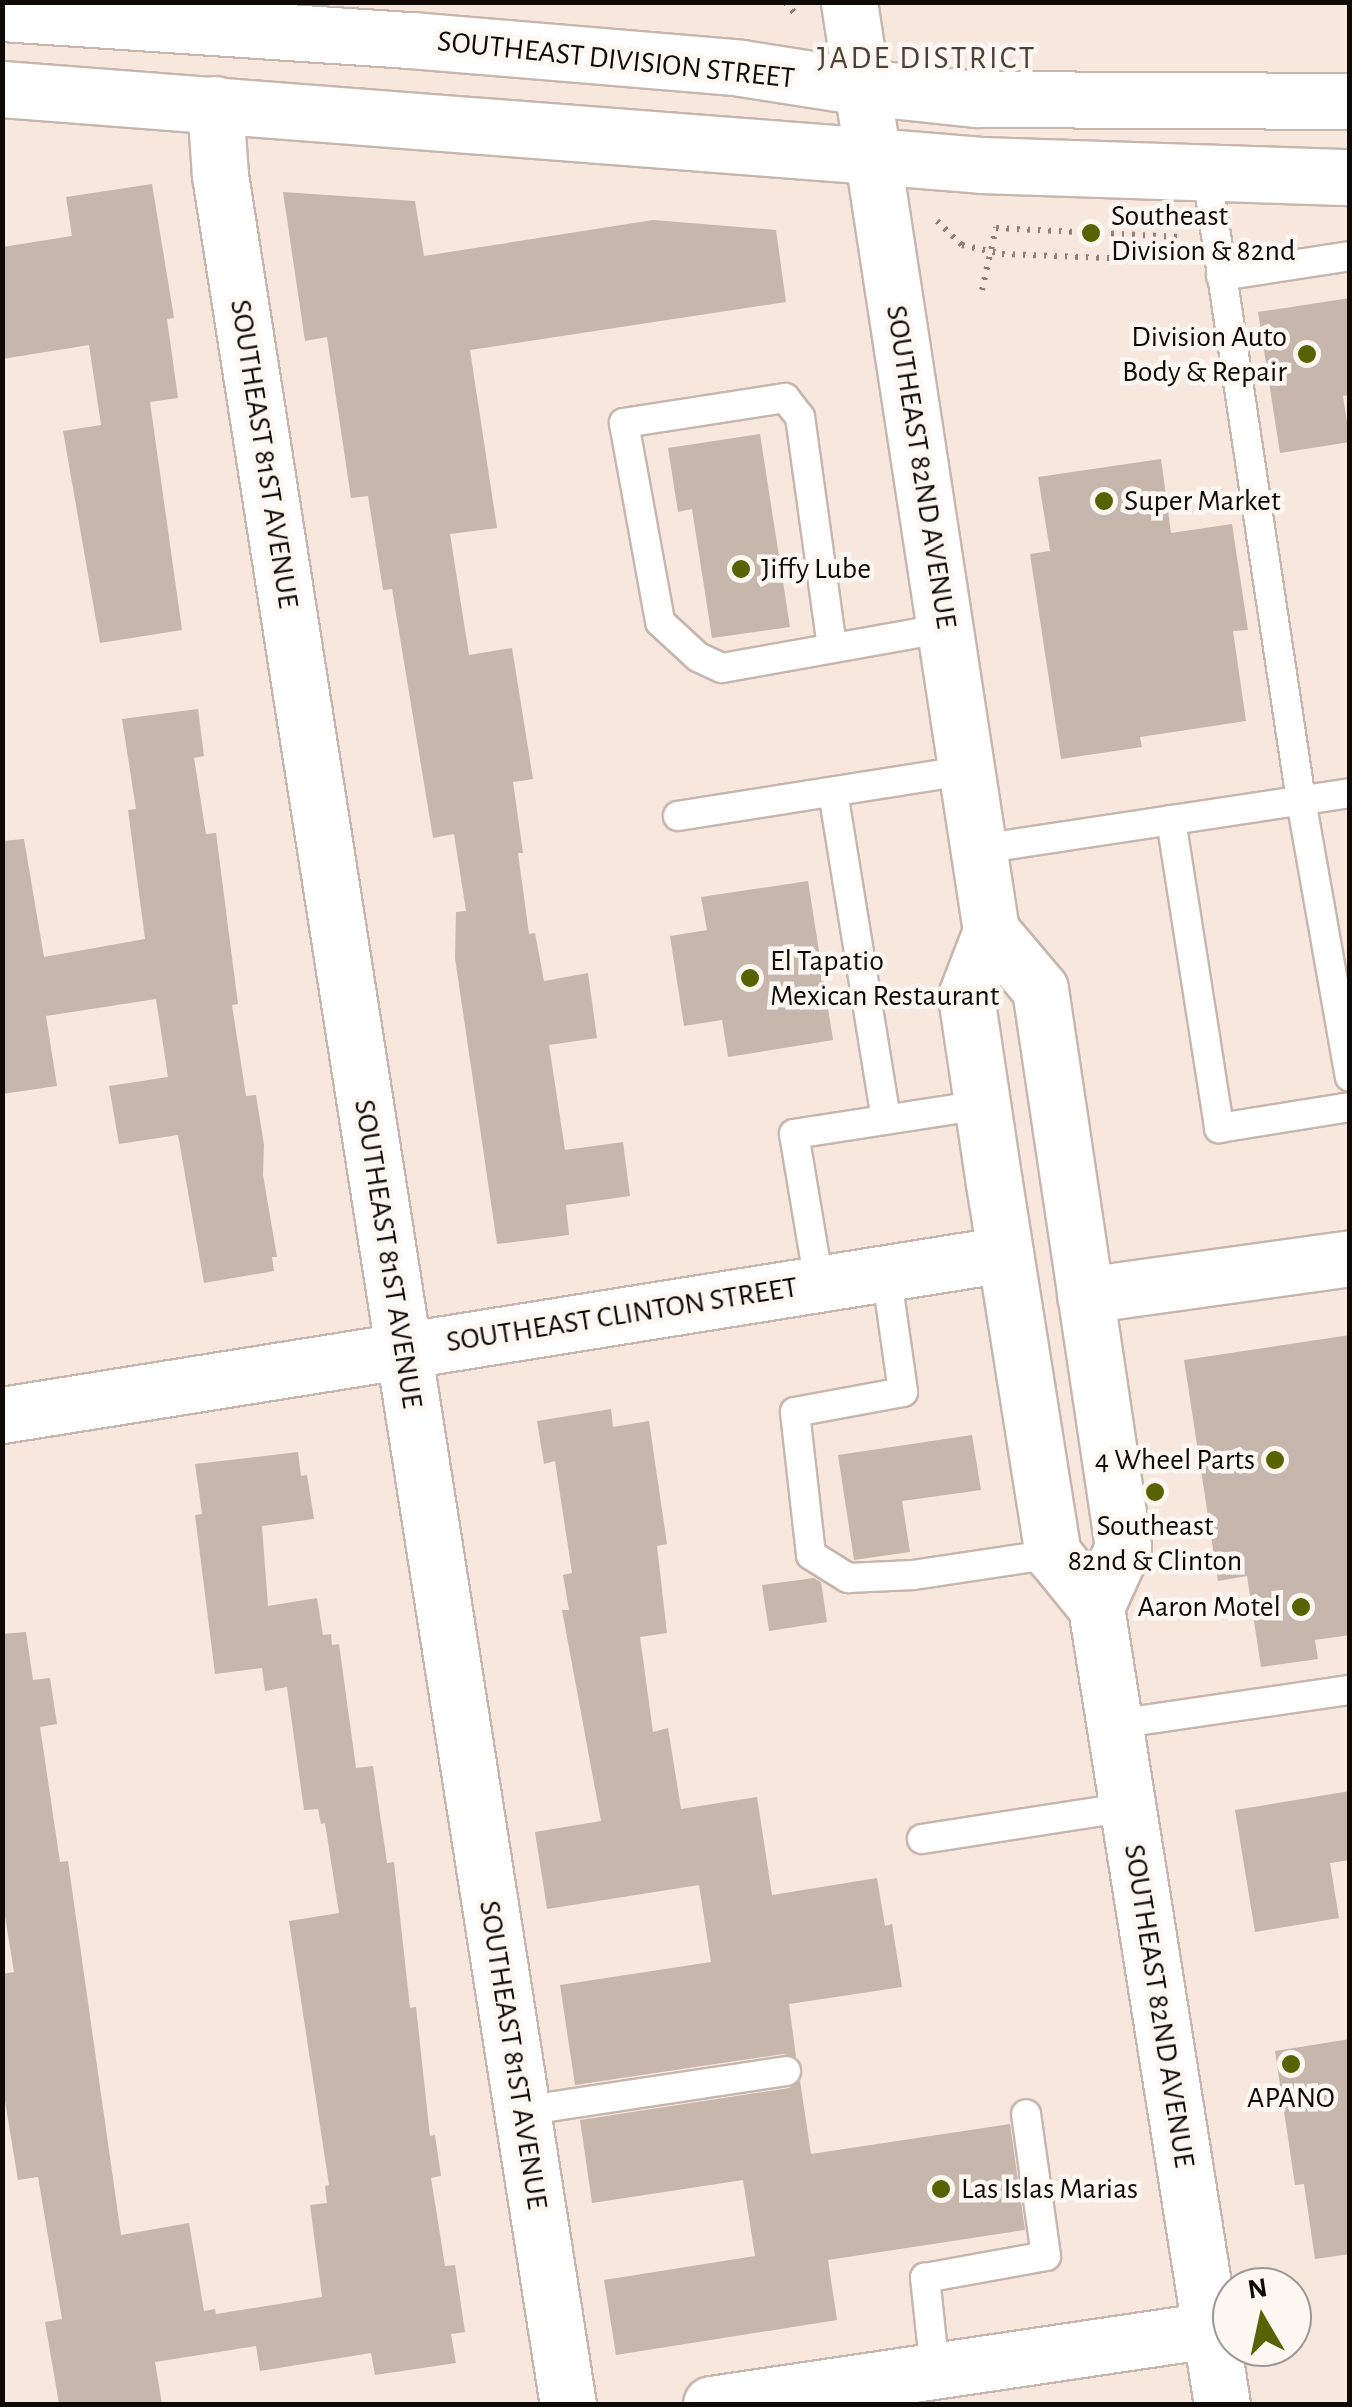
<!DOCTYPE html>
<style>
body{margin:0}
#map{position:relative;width:1352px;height:2407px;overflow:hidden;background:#f8e7dd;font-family:"Alegreya Sans",sans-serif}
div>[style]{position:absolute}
.building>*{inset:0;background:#c6b6ac}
.path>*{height:6px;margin-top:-3px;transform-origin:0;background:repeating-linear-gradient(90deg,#8d817a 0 2.5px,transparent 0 10.5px)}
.roads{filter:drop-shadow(2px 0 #c6b6ad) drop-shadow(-2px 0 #c6b6ad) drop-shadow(0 2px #c6b6ad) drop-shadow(0 -2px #c6b6ad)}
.lane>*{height:28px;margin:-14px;padding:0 14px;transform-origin:14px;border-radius:14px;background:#fff}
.street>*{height:55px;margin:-27.5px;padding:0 27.5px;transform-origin:27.5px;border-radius:27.5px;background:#fff}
.secondary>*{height:55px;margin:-27.5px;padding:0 27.5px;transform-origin:27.5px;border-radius:27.5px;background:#fff}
.primary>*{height:55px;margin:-27.5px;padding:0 27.5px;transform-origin:27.5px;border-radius:27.5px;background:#fff}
.dots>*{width:28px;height:28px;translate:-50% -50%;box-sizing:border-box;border:5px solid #fdf7f2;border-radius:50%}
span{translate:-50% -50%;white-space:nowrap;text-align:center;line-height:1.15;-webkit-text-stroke:9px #fdf7f2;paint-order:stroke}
.street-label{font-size:30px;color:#100a07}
.poi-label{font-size:30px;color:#100a07}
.left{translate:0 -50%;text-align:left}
.right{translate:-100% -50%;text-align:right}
.neighbourhood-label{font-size:32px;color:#4d4037;letter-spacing:2.5px}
.frame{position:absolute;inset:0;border:5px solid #100a07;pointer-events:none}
.north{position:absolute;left:1212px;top:2267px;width:100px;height:100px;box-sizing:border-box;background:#fdf7f2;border:2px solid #9e9894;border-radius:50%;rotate:351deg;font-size:28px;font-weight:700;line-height:40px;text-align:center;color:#100a07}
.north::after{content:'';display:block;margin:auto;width:35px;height:45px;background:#576200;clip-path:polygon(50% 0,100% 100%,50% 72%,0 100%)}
</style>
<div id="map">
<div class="building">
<i style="clip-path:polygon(152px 184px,174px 318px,167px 319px,178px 398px,150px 402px,182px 630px,100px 643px,63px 431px,101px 425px,89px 345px,2px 359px,2px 247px,72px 236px,66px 197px)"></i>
<i style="clip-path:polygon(283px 192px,415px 201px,424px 256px,653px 220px,776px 230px,786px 302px,470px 350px,497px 528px,450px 534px,469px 655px,512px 648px,533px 779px,513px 782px,523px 853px,518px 853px,529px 934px,535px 933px,544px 981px,588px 973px,597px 1038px,549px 1045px,565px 1150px,623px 1142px,630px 1196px,566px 1205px,569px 1235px,497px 1244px,455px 958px,456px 912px,466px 911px,454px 834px,433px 838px,392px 589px,383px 590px,368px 496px,351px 498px,327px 337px,305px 341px)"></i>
<i style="clip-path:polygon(1350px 298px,1350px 395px,1343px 396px,1350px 442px,1280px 453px,1258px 312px)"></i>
<i style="clip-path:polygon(760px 434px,790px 627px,712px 638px,692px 509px,678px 512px,668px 448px)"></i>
<i style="clip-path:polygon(1161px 459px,1171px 533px,1232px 524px,1248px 630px,1233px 631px,1246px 721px,1140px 737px,1142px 747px,1061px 759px,1030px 554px,1050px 551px,1038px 477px)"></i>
<i style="clip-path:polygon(198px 709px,204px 756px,194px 758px,206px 834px,216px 833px,238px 1004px,232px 1005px,246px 1096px,256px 1095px,264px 1145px,263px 1175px,277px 1257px,272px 1257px,274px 1271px,204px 1283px,178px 1135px,119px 1144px,109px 1086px,168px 1077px,156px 999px,46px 1016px,57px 1086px,2px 1094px,2px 841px,24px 839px,44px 957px,145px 939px,128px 810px,136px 809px,122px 719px)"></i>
<i style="clip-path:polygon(808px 881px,833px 1040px,728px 1057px,722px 1020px,684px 1026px,670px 936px,707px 930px,701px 897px)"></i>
<i style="clip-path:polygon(1350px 1335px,1350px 1635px,1315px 1640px,1318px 1659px,1261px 1667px,1247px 1576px,1218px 1581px,1184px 1360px)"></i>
<i style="clip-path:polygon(611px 1409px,613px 1427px,649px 1421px,667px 1544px,657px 1546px,667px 1633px,640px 1637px,653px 1732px,668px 1728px,681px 1809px,757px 1797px,772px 1895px,877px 1878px,885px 1926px,892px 1924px,902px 1987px,789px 2004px,796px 2057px,783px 2054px,575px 2085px,560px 1985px,711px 1962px,699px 1885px,547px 1909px,535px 1832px,601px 1821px,562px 1610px,569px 1610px,563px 1575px,572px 1573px,555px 1461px,544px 1464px,537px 1421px)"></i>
<i style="clip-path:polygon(972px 1435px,981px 1490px,902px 1501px,910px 1552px,854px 1560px,838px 1455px)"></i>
<i style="clip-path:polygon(298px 1452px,301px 1476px,307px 1475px,314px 1519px,262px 1526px,268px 1606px,317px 1598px,323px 1635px,331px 1634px,332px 1645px,339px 1644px,356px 1768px,373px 1766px,387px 1863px,394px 1862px,410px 2008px,416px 2007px,430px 2136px,435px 2135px,441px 2176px,431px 2178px,445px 2266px,455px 2265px,465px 2332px,451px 2334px,456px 2363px,375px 2375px,371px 2353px,260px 2371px,256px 2346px,155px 2362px,162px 2404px,59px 2404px,45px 2322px,62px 2319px,38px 2177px,18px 2180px,2px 2083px,2px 1974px,14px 1972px,2px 1898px,2px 1634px,26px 1632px,33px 1680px,50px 1678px,57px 1724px,40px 1727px,60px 1862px,68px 1861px,121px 2235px,189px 2223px,204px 2311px,215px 2309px,216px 2314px,322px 2297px,310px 2205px,327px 2203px,325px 2186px,329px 2185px,289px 1921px,339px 1913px,325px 1823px,321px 1824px,318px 1809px,304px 1810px,287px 1687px,265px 1691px,262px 1668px,215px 1674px,195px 1515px,202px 1514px,195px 1464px)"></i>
<i style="clip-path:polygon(814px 1578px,821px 1582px,827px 1622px,769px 1631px,762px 1585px)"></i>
<i style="clip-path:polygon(1350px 1791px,1350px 1860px,1330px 1863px,1339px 1918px,1255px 1932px,1235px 1810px)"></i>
<i style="clip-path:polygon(1350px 2039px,1350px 2254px,1315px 2259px,1304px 2184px,1295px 2185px,1275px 2051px)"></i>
<i style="clip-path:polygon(800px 2081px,811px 2154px,1010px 2124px,1025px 2230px,828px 2260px,837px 2320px,616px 2355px,604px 2280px,755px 2256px,743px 2180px,592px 2203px,580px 2120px,789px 2088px)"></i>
</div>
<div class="path">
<i style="left:702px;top:2px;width:33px"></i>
<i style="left:785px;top:2px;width:18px;rotate:49deg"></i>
<i style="left:937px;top:221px;width:35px;rotate:44deg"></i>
<i style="left:962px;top:245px;width:41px;rotate:12.7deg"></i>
<i style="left:1002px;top:254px;width:158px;rotate:2.2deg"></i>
<i style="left:1160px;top:260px;width:23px;rotate:-18deg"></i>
<i style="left:982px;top:290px;width:64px;rotate:-77.3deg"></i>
<i style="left:996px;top:228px;width:185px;rotate:2.8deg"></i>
</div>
<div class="roads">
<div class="lane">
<i style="left:1207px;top:175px;width:632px;rotate:81.45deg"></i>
<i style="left:1301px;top:800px;width:281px;rotate:80deg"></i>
<i style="left:1221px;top:276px;width:131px;rotate:-8.8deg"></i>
<i style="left:832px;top:647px;width:232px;rotate:-97.9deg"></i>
<i style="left:800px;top:417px;width:24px;rotate:-128deg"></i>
<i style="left:785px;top:398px;width:163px;rotate:171.2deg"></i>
<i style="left:624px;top:423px;width:202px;rotate:79.7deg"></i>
<i style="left:660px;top:622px;width:52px;rotate:42.6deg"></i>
<i style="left:698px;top:657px;width:26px;rotate:25deg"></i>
<i style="left:722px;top:668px;width:228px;rotate:-10.1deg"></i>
<i style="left:833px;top:792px;width:330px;rotate:80.8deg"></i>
<i style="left:678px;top:816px;width:294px;rotate:-9deg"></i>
<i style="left:1171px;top:820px;width:312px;rotate:81.1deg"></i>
<i style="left:1219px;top:1128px;width:133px;rotate:-9.1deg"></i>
<i style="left:980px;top:849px;width:374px;rotate:-8.6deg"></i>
<i style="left:886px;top:1272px;width:121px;rotate:81.9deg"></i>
<i style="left:903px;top:1392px;width:110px;rotate:169.5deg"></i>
<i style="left:795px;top:1412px;width:144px;rotate:83.6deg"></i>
<i style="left:811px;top:1555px;width:44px;rotate:31.9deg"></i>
<i style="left:848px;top:1578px;width:65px;rotate:-2.6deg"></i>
<i style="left:913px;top:1575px;width:142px;rotate:-8.5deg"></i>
<i style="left:819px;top:1283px;width:151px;rotate:-99.5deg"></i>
<i style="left:794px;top:1134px;width:190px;rotate:-8.8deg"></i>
<i style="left:1116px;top:1724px;width:236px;rotate:-8.3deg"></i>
<i style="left:922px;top:1839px;width:208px;rotate:-8.8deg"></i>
<i style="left:522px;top:2111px;width:267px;rotate:-8.6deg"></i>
<i style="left:935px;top:2371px;width:94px;rotate:-96.1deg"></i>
<i style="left:925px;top:2278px;width:123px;rotate:-10.3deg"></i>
<i style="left:1046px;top:2256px;width:143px;rotate:-98deg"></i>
</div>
<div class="street">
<i style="left:215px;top:104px;width:71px;rotate:86deg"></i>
<i style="left:220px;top:175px;width:2256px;rotate:81.13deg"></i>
<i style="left:1085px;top:1295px;width:268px;rotate:-7.9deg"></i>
<i style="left:2px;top:1415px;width:1016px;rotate:-9.12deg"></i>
<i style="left:711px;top:2404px;width:504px;rotate:-8.44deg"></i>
</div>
<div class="secondary">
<i style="left:2px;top:13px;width:410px;rotate:3.8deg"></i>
<i style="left:411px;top:40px;width:331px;rotate:4.8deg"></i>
<i style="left:741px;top:68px;width:122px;rotate:8.9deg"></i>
<i style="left:2px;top:89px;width:873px;rotate:4.4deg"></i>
</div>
<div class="primary">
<i style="left:849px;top:2px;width:940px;rotate:81.31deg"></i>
<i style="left:991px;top:931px;width:70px;rotate:111deg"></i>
<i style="left:966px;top:996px;width:189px;rotate:81.5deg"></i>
<i style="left:994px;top:1183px;width:376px;rotate:81deg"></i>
<i style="left:1053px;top:1554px;width:68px;rotate:50.9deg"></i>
<i style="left:1096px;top:1607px;width:807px;rotate:81.02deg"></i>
<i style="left:862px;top:87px;width:116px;rotate:6deg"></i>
<i style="left:977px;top:99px;width:373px;rotate:0.3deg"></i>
<i style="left:872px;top:156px;width:109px;rotate:4.7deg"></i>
<i style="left:981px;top:165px;width:369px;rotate:1.9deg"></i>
<i style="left:991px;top:931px;width:76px;rotate:49.8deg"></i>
<i style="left:1040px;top:989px;width:564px;rotate:81.54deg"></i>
<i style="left:1123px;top:1547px;width:66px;rotate:114.2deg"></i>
</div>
</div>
<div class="dots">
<i style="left:1091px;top:233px;background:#576200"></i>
<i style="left:1307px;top:354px;background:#576200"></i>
<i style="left:1104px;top:501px;background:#576200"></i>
<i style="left:741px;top:569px;background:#576200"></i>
<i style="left:750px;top:978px;background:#576200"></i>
<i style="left:1275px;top:1460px;background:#576200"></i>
<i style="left:1155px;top:1492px;background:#576200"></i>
<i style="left:1301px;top:1607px;background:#576200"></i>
<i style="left:1291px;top:2064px;background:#576200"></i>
<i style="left:941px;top:2189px;background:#576200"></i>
</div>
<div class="street-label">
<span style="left:616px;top:60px;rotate:6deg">SOUTHEAST DIVISION STREET</span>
<span style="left:264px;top:454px;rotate:81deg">SOUTHEAST 81ST AVENUE</span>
<span style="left:921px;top:467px;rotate:81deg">SOUTHEAST 82ND AVENUE</span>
<span style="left:388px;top:1254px;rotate:81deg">SOUTHEAST 81ST AVENUE</span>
<span style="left:622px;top:1315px;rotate:-9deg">SOUTHEAST CLINTON STREET</span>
<span style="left:1159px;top:2006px;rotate:81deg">SOUTHEAST 82ND AVENUE</span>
<span style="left:513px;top:2055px;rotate:81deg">SOUTHEAST 81ST AVENUE</span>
</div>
<div class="poi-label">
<span class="left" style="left:1111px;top:233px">Southeast<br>Division &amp; 82nd</span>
<span class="right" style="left:1287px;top:354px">Division Auto<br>Body &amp; Repair</span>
<span class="left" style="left:1124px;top:501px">Super Market</span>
<span class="left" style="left:761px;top:569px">Jiffy Lube</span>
<span class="left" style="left:770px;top:978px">El Tapatio<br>Mexican Restaurant</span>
<span class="right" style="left:1255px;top:1460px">4 Wheel Parts</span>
<span style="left:1155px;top:1543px">Southeast<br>82nd &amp; Clinton</span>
<span class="right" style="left:1281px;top:1607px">Aaron Motel</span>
<span style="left:1291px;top:2098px">APANO</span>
<span class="left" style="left:961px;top:2189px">Las Islas Marias</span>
</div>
<div class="neighbourhood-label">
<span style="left:927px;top:58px">JADE DISTRICT</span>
</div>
<div class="frame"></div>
<div class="north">N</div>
</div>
